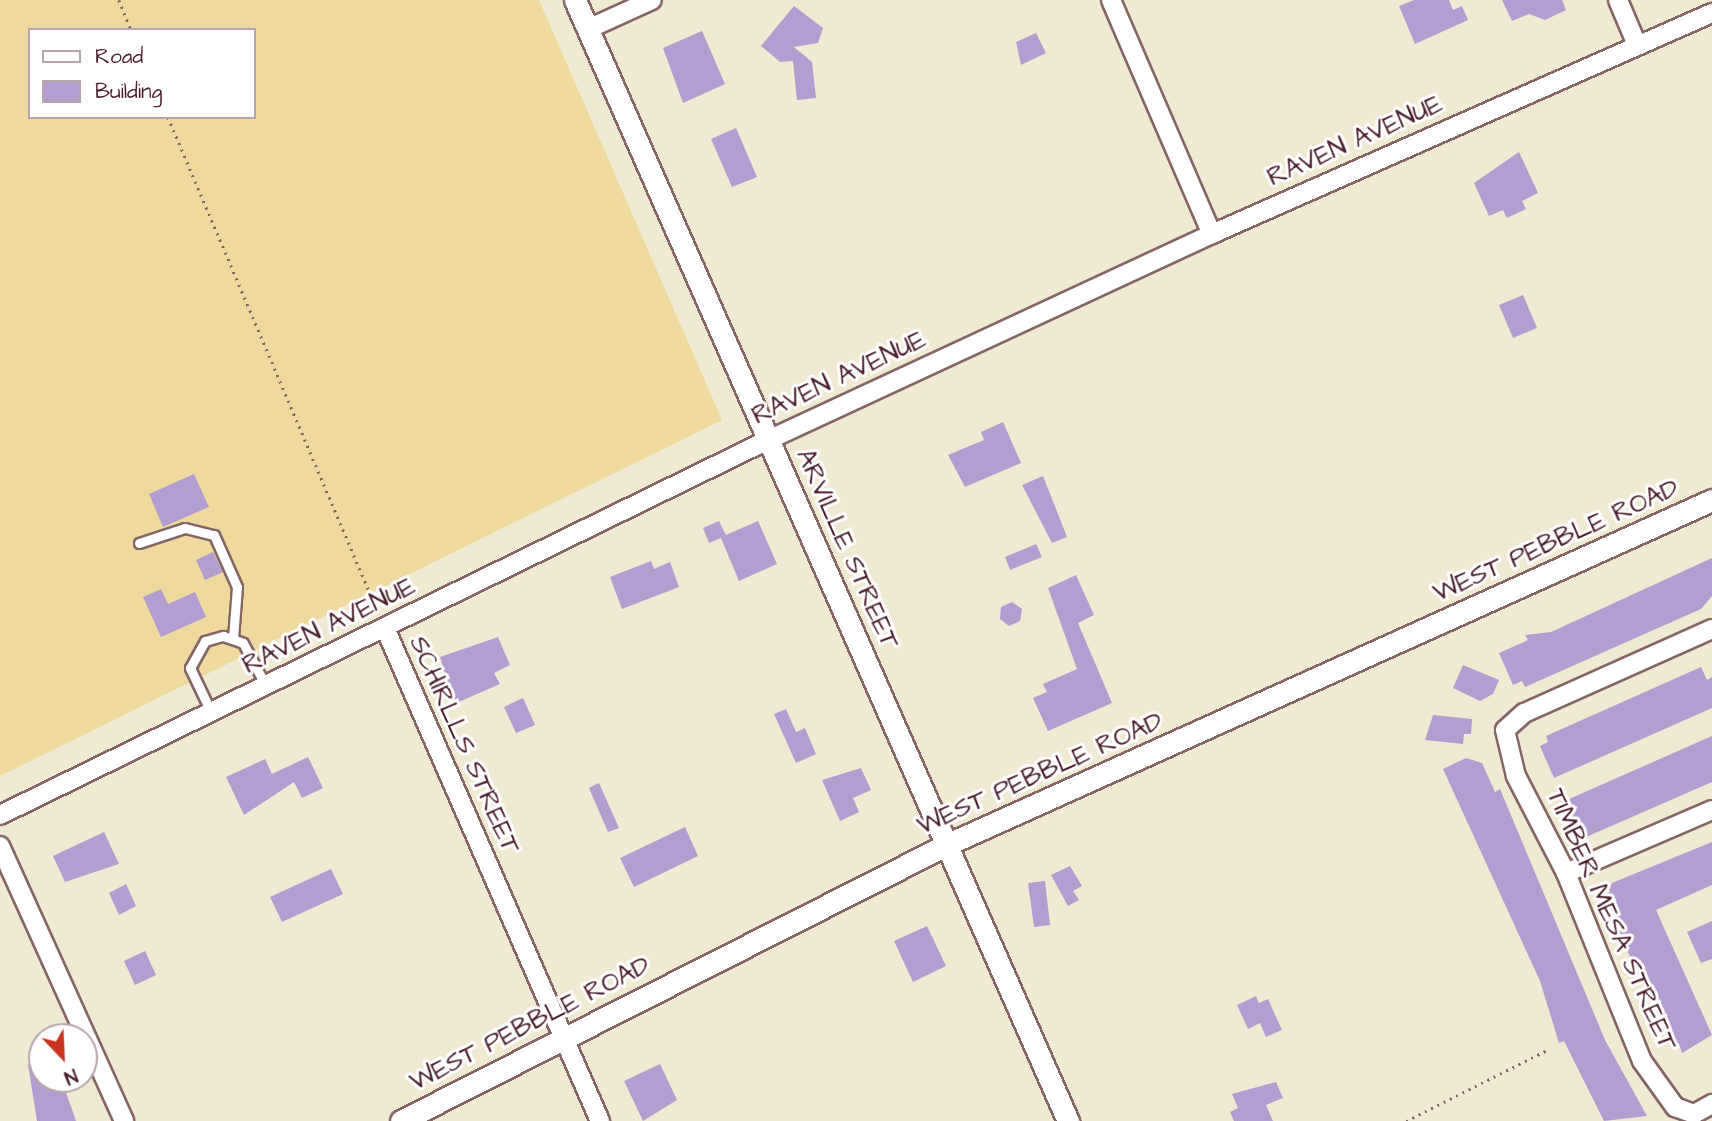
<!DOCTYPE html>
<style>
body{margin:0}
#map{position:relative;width:1712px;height:1121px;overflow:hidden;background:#f0ead2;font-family:"Architects Daughter",sans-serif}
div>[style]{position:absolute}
.sand>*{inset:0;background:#eeda9e}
.building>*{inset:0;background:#b49dd1}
.path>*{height:2.5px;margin-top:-1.25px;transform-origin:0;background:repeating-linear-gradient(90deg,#846665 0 2px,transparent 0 7px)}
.roads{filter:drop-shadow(2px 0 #846665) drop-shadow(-2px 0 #846665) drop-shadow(0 2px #846665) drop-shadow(0 -2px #846665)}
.service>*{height:9px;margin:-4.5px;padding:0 4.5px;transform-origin:4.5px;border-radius:4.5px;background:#fff}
.minor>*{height:18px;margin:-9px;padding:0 9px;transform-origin:9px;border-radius:9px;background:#fff}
.tertiary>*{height:21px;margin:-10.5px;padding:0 10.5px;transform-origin:10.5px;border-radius:10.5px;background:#fff}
span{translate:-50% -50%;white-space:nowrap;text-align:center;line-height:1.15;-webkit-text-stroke:6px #fff;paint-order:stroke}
.street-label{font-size:26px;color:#4a1f2b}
.legend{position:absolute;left:28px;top:28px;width:228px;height:91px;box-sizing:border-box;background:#fff;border:2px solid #b7a5aa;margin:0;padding:9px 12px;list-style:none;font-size:21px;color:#4a1f2b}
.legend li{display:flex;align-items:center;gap:14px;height:35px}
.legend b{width:35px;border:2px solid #b7a5aa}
.north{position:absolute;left:28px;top:1023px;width:70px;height:70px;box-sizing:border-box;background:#fff;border:2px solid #b7a5aa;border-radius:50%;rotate:157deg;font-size:19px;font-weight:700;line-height:28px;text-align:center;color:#4a1f2b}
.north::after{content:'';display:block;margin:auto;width:24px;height:32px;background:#c8321e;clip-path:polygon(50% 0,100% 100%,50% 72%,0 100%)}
</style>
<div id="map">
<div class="sand">
<i style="clip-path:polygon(evenodd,0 0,539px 0,722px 420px,0 776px,0 0,30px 30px,254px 30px,254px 117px,30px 117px,30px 30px)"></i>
</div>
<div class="building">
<i style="clip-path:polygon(1414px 0,1449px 0,1453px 10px,1462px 6px,1468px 20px,1415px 44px,1399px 6px)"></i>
<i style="clip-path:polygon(1502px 0,1562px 0,1566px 10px,1545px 20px,1529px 14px,1512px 21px)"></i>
<i style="clip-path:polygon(794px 6px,823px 28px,818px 43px,794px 47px,812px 62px,816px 98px,797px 100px,793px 61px,780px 62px,761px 46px)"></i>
<i style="clip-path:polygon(702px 31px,725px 84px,683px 103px,663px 48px)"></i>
<i style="clip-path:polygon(1036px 33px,1046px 53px,1021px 65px,1016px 42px)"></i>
<i style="clip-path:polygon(736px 128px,757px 177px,732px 187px,711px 139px)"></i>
<i style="clip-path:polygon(1519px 152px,1538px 193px,1522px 201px,1526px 209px,1507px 218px,1503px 210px,1489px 216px,1474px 183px)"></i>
<i style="clip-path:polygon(1523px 295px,1537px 328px,1513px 338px,1499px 305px)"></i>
<i style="clip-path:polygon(1003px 422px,1021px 463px,965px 487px,948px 455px,984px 440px,981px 432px)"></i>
<i style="clip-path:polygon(194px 474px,209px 507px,163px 527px,149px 494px)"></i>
<i style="clip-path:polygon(1043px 476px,1067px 537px,1052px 543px,1022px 485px)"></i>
<i style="clip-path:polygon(719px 521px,726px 535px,758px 521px,777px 564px,739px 581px,721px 538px,709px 543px,703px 528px)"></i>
<i style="clip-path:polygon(1036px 544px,1042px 557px,1010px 570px,1005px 557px)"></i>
<i style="clip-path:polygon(213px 552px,223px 572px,205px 580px,196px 560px)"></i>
<i style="clip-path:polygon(1712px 558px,1712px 596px,1701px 609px,1525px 687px,1522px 681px,1513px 685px,1499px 653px,1528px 640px,1525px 635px,1551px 632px)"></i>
<i style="clip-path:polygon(651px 561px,654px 569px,670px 562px,679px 587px,622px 609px,610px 577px)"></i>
<i style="clip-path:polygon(1076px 575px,1094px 615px,1078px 623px,1112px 703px,1048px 731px,1033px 698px,1047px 692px,1043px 684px,1077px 669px,1048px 588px)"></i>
<i style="clip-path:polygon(161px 589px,168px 604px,195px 592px,206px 617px,161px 637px,143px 597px)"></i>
<i style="clip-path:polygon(1012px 602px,1022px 609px,1020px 621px,1009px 626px,1000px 619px,1001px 607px)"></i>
<i style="clip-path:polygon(498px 637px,510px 665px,494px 673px,500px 684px,454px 704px,440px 657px)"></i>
<i style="clip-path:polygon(1463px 665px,1499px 680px,1493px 694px,1480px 701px,1453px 688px)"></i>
<i style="clip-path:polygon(1701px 667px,1707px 680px,1712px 677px,1712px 708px,1554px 778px,1540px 746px,1548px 742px,1546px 736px)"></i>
<i style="clip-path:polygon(523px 698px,535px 725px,516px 733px,504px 707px)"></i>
<i style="clip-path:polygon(786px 709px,796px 732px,805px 728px,816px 754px,796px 763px,774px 714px)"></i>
<i style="clip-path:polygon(1433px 715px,1472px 719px,1471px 734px,1464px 734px,1463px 744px,1425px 740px)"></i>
<i style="clip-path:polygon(1712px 736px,1712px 782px,1577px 841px,1560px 803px)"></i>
<i style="clip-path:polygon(308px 757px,323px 788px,302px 798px,294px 782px,244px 815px,226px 777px,265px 759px,272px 774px)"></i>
<i style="clip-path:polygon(1466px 758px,1482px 763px,1495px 792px,1500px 789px,1605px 1040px,1647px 1116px,1604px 1121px,1564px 1041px,1559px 1043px,1540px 981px,1443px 769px)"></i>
<i style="clip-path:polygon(861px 768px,871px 790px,853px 798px,859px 812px,840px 821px,822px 780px)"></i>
<i style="clip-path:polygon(599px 783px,619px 828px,608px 832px,589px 788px)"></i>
<i style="clip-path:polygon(685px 827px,698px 856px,634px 887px,620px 858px)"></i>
<i style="clip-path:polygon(104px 832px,119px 864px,65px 882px,53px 856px)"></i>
<i style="clip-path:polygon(1712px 842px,1712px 885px,1656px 910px,1712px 1035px,1682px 1053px,1679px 1044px,1672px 1047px,1602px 896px,1610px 892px,1607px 885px)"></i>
<i style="clip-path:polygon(1070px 866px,1082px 886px,1073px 891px,1079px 900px,1068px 906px,1051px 875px)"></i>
<i style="clip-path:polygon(331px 869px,343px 894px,282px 922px,270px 897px)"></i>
<i style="clip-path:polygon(1045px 881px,1050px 925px,1034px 927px,1028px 883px)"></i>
<i style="clip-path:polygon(126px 884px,136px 906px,119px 915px,109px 893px)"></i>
<i style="clip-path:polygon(1712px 921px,1712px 959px,1701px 963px,1687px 932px)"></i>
<i style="clip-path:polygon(927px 926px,946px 966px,913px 982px,894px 941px)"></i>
<i style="clip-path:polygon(145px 951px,156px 975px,135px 985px,124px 961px)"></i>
<i style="clip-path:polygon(1256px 996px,1259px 1003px,1268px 999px,1282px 1030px,1266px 1037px,1260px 1023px,1248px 1029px,1237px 1005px)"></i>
<i style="clip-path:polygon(42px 1058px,42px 1079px,64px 1087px,76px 1121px,37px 1121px,28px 1064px)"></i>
<i style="clip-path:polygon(660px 1064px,677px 1100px,643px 1121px,624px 1081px)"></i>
<i style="clip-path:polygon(1276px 1082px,1283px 1098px,1266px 1105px,1273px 1121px,1234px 1121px,1230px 1112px,1238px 1108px,1232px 1094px)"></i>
</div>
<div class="path">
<i style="left:119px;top:0;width:32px;rotate:68deg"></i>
<i style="left:168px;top:117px;width:538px;rotate:67.01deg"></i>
<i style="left:1406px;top:1121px;width:160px;rotate:-26.7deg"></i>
</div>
<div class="roads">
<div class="service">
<i style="left:139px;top:543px;width:48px;rotate:-18.1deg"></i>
<i style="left:185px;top:528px;width:30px;rotate:14deg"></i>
<i style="left:214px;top:535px;width:57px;rotate:66.1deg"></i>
<i style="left:237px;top:587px;width:51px;rotate:94.5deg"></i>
<i style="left:211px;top:712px;width:49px;rotate:-115.5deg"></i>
<i style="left:190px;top:668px;width:31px;rotate:-61deg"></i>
<i style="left:205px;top:641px;width:19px;rotate:-16deg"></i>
<i style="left:223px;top:636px;width:21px;rotate:19deg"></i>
<i style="left:243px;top:643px;width:49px;rotate:61.9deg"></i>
</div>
<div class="minor">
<i style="left:1111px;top:0;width:255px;rotate:66.7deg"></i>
<i style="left:1618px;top:0;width:49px;rotate:67.1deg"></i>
<i style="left:588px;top:29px;width:70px;rotate:-24.4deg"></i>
<i style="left:385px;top:628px;width:538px;rotate:66.44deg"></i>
<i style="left:1712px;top:629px;width:206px;rotate:155.9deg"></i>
<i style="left:1524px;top:713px;width:25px;rotate:138deg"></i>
<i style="left:1505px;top:730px;width:47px;rotate:76.6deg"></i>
<i style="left:1516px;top:776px;width:109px;rotate:62.7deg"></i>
<i style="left:1566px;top:873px;width:203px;rotate:68deg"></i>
<i style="left:1642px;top:1061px;width:57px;rotate:54.3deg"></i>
<i style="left:1675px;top:1107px;width:20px;rotate:20deg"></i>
<i style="left:1694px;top:1114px;width:21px;rotate:-29deg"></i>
<i style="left:0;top:815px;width:855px;rotate:-26.03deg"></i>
<i style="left:768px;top:440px;width:489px;rotate:-24.9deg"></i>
<i style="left:1212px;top:234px;width:547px;rotate:-23.85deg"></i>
<i style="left:0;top:846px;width:302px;rotate:65.7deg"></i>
<i style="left:1566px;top:873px;width:159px;rotate:-23.3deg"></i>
</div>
<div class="tertiary">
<i style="left:575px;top:0;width:1225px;rotate:66.26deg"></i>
<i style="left:401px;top:1121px;width:611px;rotate:-26.86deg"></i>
<i style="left:946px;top:845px;width:840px;rotate:-24.25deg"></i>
</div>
</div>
<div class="street-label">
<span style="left:1355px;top:141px;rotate:-24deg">RAVEN AVENUE</span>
<span style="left:839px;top:378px;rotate:-25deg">RAVEN AVENUE</span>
<span style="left:1556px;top:541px;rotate:-24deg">WEST PEBBLE ROAD</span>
<span style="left:847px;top:549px;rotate:66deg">ARVILLE STREET</span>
<span style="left:329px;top:626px;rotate:-26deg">RAVEN AVENUE</span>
<span style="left:464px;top:745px;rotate:66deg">SCHIRLLS STREET</span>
<span style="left:1040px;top:774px;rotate:-24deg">WEST PEBBLE ROAD</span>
<span style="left:1611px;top:920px;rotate:66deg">TIMBER MESA STREET</span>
<span style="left:530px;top:1024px;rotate:-27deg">WEST PEBBLE ROAD</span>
</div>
<ul class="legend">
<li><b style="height:9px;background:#fff"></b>Road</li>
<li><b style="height:19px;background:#b49dd1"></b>Building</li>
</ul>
<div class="north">N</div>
</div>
